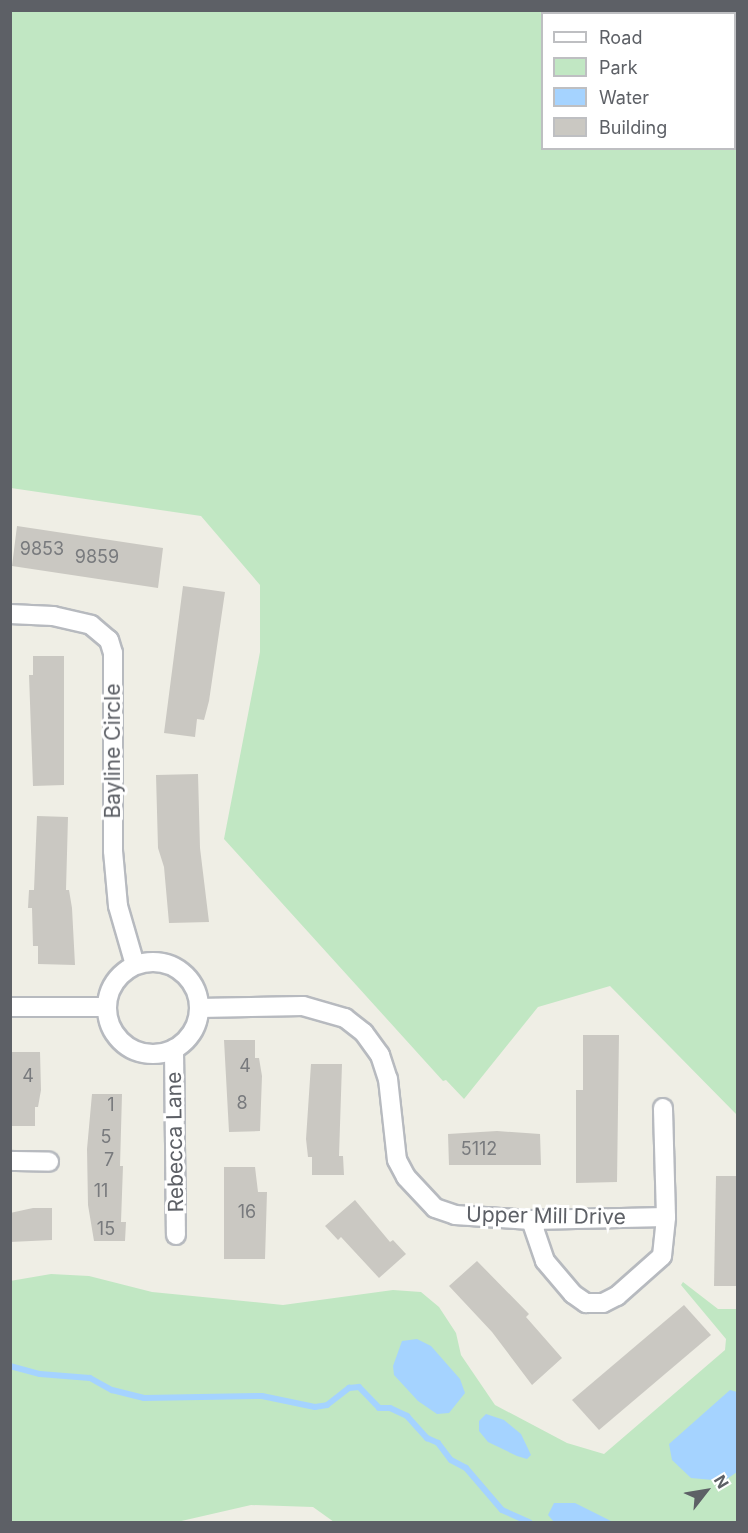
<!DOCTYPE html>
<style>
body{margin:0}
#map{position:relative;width:748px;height:1533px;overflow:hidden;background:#efeee5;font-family:Inter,sans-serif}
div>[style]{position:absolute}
.green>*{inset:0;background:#c1e7c3}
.water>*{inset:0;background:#a5d3ff}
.stream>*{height:6px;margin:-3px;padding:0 3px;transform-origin:3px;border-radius:3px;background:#a5d3ff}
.building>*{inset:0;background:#cac8c2}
.roads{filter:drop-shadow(2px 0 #b7babf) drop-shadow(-2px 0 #b7babf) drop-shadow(0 2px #b7babf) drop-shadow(0 -2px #b7babf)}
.minor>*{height:18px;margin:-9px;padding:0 9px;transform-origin:9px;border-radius:9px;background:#fff}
.minor>.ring{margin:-9px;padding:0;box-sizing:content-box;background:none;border:18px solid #fff;border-radius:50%}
span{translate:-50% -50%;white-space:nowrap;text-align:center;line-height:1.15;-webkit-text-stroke:6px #fff;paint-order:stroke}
.number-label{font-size:18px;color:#787a7d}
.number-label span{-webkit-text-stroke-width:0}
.street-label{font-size:21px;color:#5d6066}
.frame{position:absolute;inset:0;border:12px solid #5d6066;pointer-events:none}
.legend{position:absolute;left:541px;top:12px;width:195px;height:138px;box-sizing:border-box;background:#fff;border:2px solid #bebfc2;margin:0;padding:8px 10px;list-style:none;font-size:18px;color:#5d6066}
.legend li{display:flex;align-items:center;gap:12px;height:30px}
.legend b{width:30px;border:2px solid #bebfc2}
.north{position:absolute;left:676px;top:1461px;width:60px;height:60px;-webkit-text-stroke:4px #fff;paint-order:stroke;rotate:59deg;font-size:16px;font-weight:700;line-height:24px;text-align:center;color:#5d6066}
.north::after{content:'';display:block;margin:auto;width:21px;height:27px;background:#5d6066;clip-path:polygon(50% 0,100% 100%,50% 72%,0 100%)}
</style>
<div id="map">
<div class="green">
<i style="clip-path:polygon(evenodd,10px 11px,737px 11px,737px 1115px,610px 986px,538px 1007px,464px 1099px,446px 1080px,443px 1081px,224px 839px,260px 652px,260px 585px,201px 516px,11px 488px,10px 11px,542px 14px,734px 14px,734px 148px,542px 148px,542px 14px)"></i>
<i style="clip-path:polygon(51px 1274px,89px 1276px,152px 1292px,283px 1305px,393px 1290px,421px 1292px,439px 1307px,456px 1333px,461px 1355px,495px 1405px,567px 1443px,604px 1454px,725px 1350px,726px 1339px,681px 1285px,683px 1282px,718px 1309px,737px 1309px,737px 1522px,334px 1522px,313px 1507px,251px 1505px,177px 1522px,11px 1522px,10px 1281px)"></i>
</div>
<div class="water">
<i style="clip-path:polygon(417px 1339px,431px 1346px,460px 1379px,465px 1393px,449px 1413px,437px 1414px,418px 1401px,394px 1375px,393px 1366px,402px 1341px)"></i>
<i style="clip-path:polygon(730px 1390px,737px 1392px,737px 1472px,724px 1481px,691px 1478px,672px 1460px,669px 1444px)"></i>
<i style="clip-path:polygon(486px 1414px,504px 1420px,521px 1434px,531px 1455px,527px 1459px,517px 1456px,488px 1442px,479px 1431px,479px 1421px)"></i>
<i style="clip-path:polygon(554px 1503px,575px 1503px,613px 1522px,554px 1522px,548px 1515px)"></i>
</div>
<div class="stream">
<i style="left:10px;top:1366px;width:31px;rotate:15deg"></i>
<i style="left:40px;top:1374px;width:50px;rotate:4.6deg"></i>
<i style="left:90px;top:1378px;width:25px;rotate:29deg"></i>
<i style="left:112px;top:1390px;width:33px;rotate:14deg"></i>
<i style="left:144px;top:1398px;width:118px;rotate:-1deg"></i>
<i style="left:262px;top:1396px;width:54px;rotate:11.7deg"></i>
<i style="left:315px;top:1407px;width:12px;rotate:-9deg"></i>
<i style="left:327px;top:1405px;width:28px;rotate:-38deg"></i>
<i style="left:349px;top:1388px;width:10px;rotate:-6deg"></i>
<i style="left:359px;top:1387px;width:29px;rotate:46deg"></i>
<i style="left:379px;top:1408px;width:11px"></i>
<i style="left:390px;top:1408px;width:19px;rotate:25deg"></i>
<i style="left:407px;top:1416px;width:30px;rotate:48deg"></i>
<i style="left:427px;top:1438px;width:12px;rotate:24deg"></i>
<i style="left:438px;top:1443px;width:21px;rotate:53deg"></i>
<i style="left:451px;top:1460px;width:17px;rotate:28deg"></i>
<i style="left:466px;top:1468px;width:55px;rotate:49.4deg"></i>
<i style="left:502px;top:1510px;width:30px;rotate:24deg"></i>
</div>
<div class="building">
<i style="clip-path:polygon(17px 526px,163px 548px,158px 588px,12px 566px)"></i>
<i style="clip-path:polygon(183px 586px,225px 592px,209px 701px,204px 720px,197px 719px,195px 737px,164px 733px)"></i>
<i style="clip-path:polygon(33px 656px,64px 656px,64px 785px,33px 786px,29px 675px,33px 675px)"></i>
<i style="clip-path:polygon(198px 774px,200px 848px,209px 922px,169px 923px,164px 867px,158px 848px,156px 775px)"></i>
<i style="clip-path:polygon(37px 816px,68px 817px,66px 890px,69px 890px,72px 908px,75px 965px,38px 964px,38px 946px,33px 946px,32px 908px,28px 908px,29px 890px,34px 890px)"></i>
<i style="clip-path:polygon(583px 1035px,619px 1035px,617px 1182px,576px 1183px,576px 1090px,583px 1090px)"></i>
<i style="clip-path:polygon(224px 1040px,255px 1040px,255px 1058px,259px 1058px,262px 1076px,260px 1131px,229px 1132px)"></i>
<i style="clip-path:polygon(10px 1052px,40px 1052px,41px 1090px,38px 1107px,35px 1107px,35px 1126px,10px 1126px)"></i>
<i style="clip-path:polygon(311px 1064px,342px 1064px,339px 1156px,343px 1156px,344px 1175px,312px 1175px,312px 1157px,308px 1157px,306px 1139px)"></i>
<i style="clip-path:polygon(92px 1094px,122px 1094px,120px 1166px,123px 1166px,121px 1222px,126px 1222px,125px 1241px,94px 1241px,88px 1205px,87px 1149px)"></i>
<i style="clip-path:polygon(497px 1131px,540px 1134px,541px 1165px,449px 1165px,448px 1134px)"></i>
<i style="clip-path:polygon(224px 1167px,255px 1167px,258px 1192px,267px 1192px,265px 1259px,224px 1259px)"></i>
<i style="clip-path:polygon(716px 1176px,738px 1176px,738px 1286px,714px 1286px)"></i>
<i style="clip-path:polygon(355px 1200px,390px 1242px,393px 1240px,406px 1254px,379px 1278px,341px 1237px,338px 1240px,325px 1226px)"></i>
<i style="clip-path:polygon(33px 1208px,52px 1208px,52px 1240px,10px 1242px,10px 1213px)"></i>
<i style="clip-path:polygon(477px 1261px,529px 1314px,526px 1317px,562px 1358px,532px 1385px,492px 1332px,449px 1286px)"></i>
<i style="clip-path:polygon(684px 1305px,711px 1335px,599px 1430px,572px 1400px)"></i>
</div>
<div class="roads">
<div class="minor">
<i style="left:10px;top:614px;width:43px;rotate:2.7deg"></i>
<i style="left:53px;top:616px;width:39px;rotate:13deg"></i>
<i style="left:91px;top:625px;width:23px;rotate:40deg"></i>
<i style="left:109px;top:640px;width:14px;rotate:73deg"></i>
<i style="left:113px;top:653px;width:198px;rotate:90deg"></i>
<i style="left:113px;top:851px;width:55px;rotate:84.8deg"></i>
<i style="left:118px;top:906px;width:61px;rotate:73.9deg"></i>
<i class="ring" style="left:107px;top:962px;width:74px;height:74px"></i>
<i style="left:10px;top:1007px;width:97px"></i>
<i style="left:199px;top:1008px;width:104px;rotate:-1.1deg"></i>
<i style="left:303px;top:1006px;width:44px;rotate:15.9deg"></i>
<i style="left:345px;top:1018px;width:24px;rotate:38deg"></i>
<i style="left:364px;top:1033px;width:27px;rotate:54deg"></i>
<i style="left:380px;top:1055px;width:25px;rotate:72deg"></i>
<i style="left:388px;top:1079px;width:81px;rotate:83.7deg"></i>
<i style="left:397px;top:1160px;width:19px;rotate:62deg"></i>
<i style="left:406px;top:1177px;width:42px;rotate:46.9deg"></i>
<i style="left:435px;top:1208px;width:21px;rotate:19deg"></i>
<i style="left:455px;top:1215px;width:76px;rotate:3.8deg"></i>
<i style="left:531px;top:1220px;width:135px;rotate:-1.3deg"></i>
<i style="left:174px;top:1049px;width:186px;rotate:89.4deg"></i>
<i style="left:10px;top:1161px;width:39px;rotate:1deg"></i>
<i style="left:531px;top:1220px;width:43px;rotate:71.1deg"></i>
<i style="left:545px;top:1261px;width:43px;rotate:49.7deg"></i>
<i style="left:573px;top:1294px;width:16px;rotate:35deg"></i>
<i style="left:586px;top:1303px;width:17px"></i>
<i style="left:603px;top:1303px;width:16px;rotate:-27deg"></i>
<i style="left:617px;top:1296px;width:60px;rotate:-41.6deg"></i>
<i style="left:662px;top:1256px;width:39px;rotate:-84deg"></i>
<i style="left:666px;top:1217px;width:109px;rotate:-91.6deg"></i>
</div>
</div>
<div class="number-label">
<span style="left:42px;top:549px">9853</span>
<span style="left:97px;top:557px">9859</span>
<span style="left:245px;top:1066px">4</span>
<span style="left:28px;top:1076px">4</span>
<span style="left:242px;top:1103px">8</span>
<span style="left:111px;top:1105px">1</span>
<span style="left:106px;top:1137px">5</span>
<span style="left:479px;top:1149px">5112</span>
<span style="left:109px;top:1160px">7</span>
<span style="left:101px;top:1191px">11</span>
<span style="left:247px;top:1212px">16</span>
<span style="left:106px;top:1229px">15</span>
</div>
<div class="street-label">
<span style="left:113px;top:751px;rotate:-90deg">Bayline Circle</span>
<span style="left:175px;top:1142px;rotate:-91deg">Rebecca Lane</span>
<span style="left:546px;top:1216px;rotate:1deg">Upper Mill Drive</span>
</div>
<div class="frame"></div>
<ul class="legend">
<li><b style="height:8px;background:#fff"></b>Road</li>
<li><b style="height:16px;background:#c1e7c3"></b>Park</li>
<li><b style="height:16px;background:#a5d3ff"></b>Water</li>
<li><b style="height:16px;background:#cac8c2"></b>Building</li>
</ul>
<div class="north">N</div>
</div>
